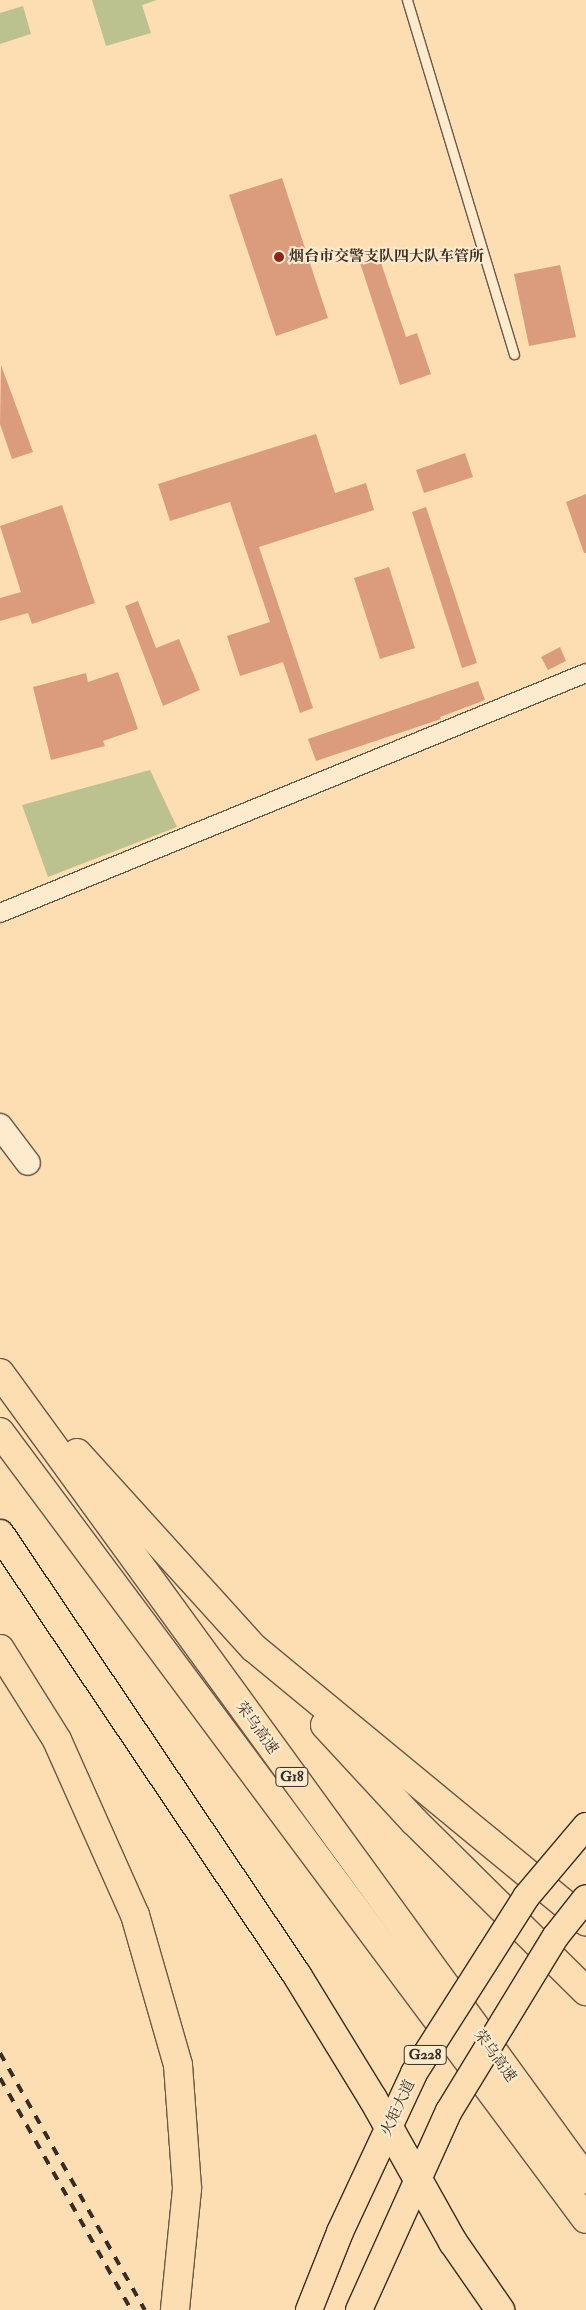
<!DOCTYPE html>
<meta charset="utf-8">
<style>
body{margin:0}
#map{position:relative;width:586px;height:2310px;overflow:hidden;background:#fddeb2;font-family:"IM FELL Double Pica","Noto Serif SC",serif}
div>[style]{position:absolute}
.green>*{inset:0;background:#bcc28f}
.building>*{inset:0;background:#db9c7e}
.roads{filter:drop-shadow(1px 0 #695948) drop-shadow(-1px 0 #695948) drop-shadow(0 1px #695948) drop-shadow(0 -1px #695948)}
.service>*{height:9px;margin:-4.5px;padding:0 4.5px;transform-origin:4.5px;border-radius:4.5px;background:#feeacd}
.minor>*{height:18px;margin:-9px;padding:0 9px;transform-origin:9px;border-radius:9px;background:#feeacd}
.secondary>*{height:24px;margin:-12px;padding:0 12px;transform-origin:12px;border-radius:12px;background:#feeacd}
.motorway>*{height:28px;margin:-14px;padding:0 14px;transform-origin:14px;border-radius:14px;background:#fddeb2}
.rail>*{height:4px;margin-top:-2px;transform-origin:0;background:repeating-linear-gradient(90deg,#382d24 0 9px,transparent 0 18px)}
.bridges{filter:drop-shadow(1px 0 #382d24) drop-shadow(-1px 0 #382d24) drop-shadow(0 1px #382d24) drop-shadow(0 -1px #382d24)}
.primary-bridge>*{height:26px;margin:-13px;padding:0 13px;transform-origin:13px;border-radius:13px;background:#fddeb2}
.motorway-bridge>*{height:28px;margin:-14px;padding:0 14px;transform-origin:14px;border-radius:14px;background:#fddeb2}
.dots>*{width:14px;height:14px;translate:-50% -50%;box-sizing:border-box;border:2px solid #feeacd;border-radius:50%}
span{translate:-50% -50%;white-space:nowrap;text-align:center;line-height:1.15;-webkit-text-stroke:4px #feeacd;paint-order:stroke}
.shield-label span{padding:1px 4px;background:#feeacd;border:1px solid;border-radius:4px;-webkit-text-stroke-width:0}
.shield-label{font-size:14px;color:#382d24;font-weight:700}
.poi-label{font-size:15px;color:#382d24;font-weight:700}
.left{translate:0 -50%;text-align:left}
.street-label{font-size:15px;color:#382d24}
</style>
<div id="map">
<div class="green">
<i style="clip-path:polygon(92px 0,157px 0,142px 5px,151px 33px,106px 46px)"></i>
<i style="clip-path:polygon(23px 6px,31px 34px,0 44px,0 13px)"></i>
<i style="clip-path:polygon(150px 770px,177px 827px,48px 877px,22px 805px)"></i>
</div>
<div class="building">
<i style="clip-path:polygon(282px 178px,328px 318px,276px 336px,229px 195px)"></i>
<i style="clip-path:polygon(379px 257px,406px 337px,417px 333px,431px 374px,400px 385px,360px 263px)"></i>
<i style="clip-path:polygon(560px 265px,576px 337px,529px 346px,514px 274px)"></i>
<i style="clip-path:polygon(1px 365px,33px 452px,12px 459px,0 424px)"></i>
<i style="clip-path:polygon(316px 434px,335px 493px,366px 483px,374px 510px,259px 547px,313px 708px,300px 713px,283px 662px,240px 676px,227px 636px,270px 622px,230px 502px,170px 521px,158px 484px)"></i>
<i style="clip-path:polygon(465px 453px,473px 477px,424px 493px,416px 470px)"></i>
<i style="clip-path:polygon(586px 494px,586px 553px,584px 553px,566px 502px)"></i>
<i style="clip-path:polygon(62px 505px,95px 603px,32px 624px,28px 613px,0 621px,0 598px,21px 592px,0 526px)"></i>
<i style="clip-path:polygon(426px 507px,477px 663px,462px 668px,412px 512px)"></i>
<i style="clip-path:polygon(389px 567px,415px 648px,380px 659px,354px 578px)"></i>
<i style="clip-path:polygon(138px 601px,156px 648px,179px 639px,200px 690px,163px 706px,125px 606px)"></i>
<i style="clip-path:polygon(560px 647px,566px 661px,548px 670px,541px 657px)"></i>
<i style="clip-path:polygon(118px 672px,138px 729px,103px 741px,105px 746px,51px 760px,33px 687px,86px 673px,88px 682px)"></i>
<i style="clip-path:polygon(478px 681px,485px 700px,440px 717px,441px 719px,316px 761px,308px 739px)"></i>
</div>
<div class="roads">
<div class="service">
<i style="left:407px;top:0;width:370px;rotate:73.2deg"></i>
</div>
<div class="minor">
<i style="left:0;top:913px;width:633px;rotate:-22.27deg"></i>
</div>
<div class="secondary">
<i style="left:0;top:1126px;width:46px;rotate:52.9deg"></i>
</div>
<div class="motorway">
<i style="left:0;top:1373px;width:997px;rotate:53.98deg"></i>
<i style="left:0;top:1432px;width:981px;rotate:53.33deg"></i>
<i style="left:77px;top:1453px;width:263px;rotate:47.8deg"></i>
<i style="left:254px;top:1648px;width:430px;rotate:39.5deg"></i>
<i style="left:0;top:1649px;width:107px;rotate:57.9deg"></i>
<i style="left:57px;top:1740px;width:192px;rotate:66deg"></i>
<i style="left:135px;top:1915px;width:156px;rotate:74deg"></i>
<i style="left:178px;top:2065px;width:124px;rotate:85.8deg"></i>
<i style="left:187px;top:2189px;width:122px;rotate:95.7deg"></i>
<i style="left:325px;top:1725px;width:131px;rotate:47.2deg"></i>
<i style="left:414px;top:1821px;width:242px;rotate:44.7deg"></i>
</div>
</div>
<div class="rail">
<i style="left:0;top:2053px;width:295px;rotate:60.6deg"></i>
<i style="left:0;top:2078px;width:266px;rotate:60.5deg"></i>
</div>
<div class="bridges">
<div class="primary-bridge">
<i style="left:309px;top:2310px;width:84px;rotate:-68.3deg"></i>
<i style="left:340px;top:2232px;width:175px;rotate:-65deg"></i>
<i style="left:414px;top:2073px;width:209px;rotate:-57.5deg"></i>
<i style="left:526px;top:1897px;width:93px;rotate:-49.8deg"></i>
<i style="left:359px;top:2310px;width:218px;rotate:-65.7deg"></i>
<i style="left:449px;top:2111px;width:205px;rotate:-58.6deg"></i>
<i style="left:556px;top:1936px;width:48px;rotate:-51.7deg"></i>
</div>
<div class="motorway-bridge">
<i style="left:0;top:1534px;width:532px;rotate:56.04deg"></i>
<i style="left:297px;top:1975px;width:145px;rotate:58.5deg"></i>
<i style="left:373px;top:2099px;width:164px;rotate:60.8deg"></i>
<i style="left:453px;top:2242px;width:83px;rotate:55.3deg"></i>
</div>
</div>
<div class="dots">
<i style="left:279px;top:257px;background:#8f2418"></i>
</div>
<div class="shield-label">
<span style="left:292px;top:1777px">G18</span>
<span style="left:425px;top:2055px">G228</span>
</div>
<div class="poi-label">
<span class="left" style="left:289px;top:257px">烟台市交警支队四大队车管所</span>
</div>
<div class="street-label">
<span style="left:257px;top:1728px;rotate:54deg">荣乌高速</span>
<span style="left:495px;top:2056px;rotate:54deg">荣乌高速</span>
<span style="left:398px;top:2108px;rotate:-65deg">火矩大道</span>
</div>
</div>
